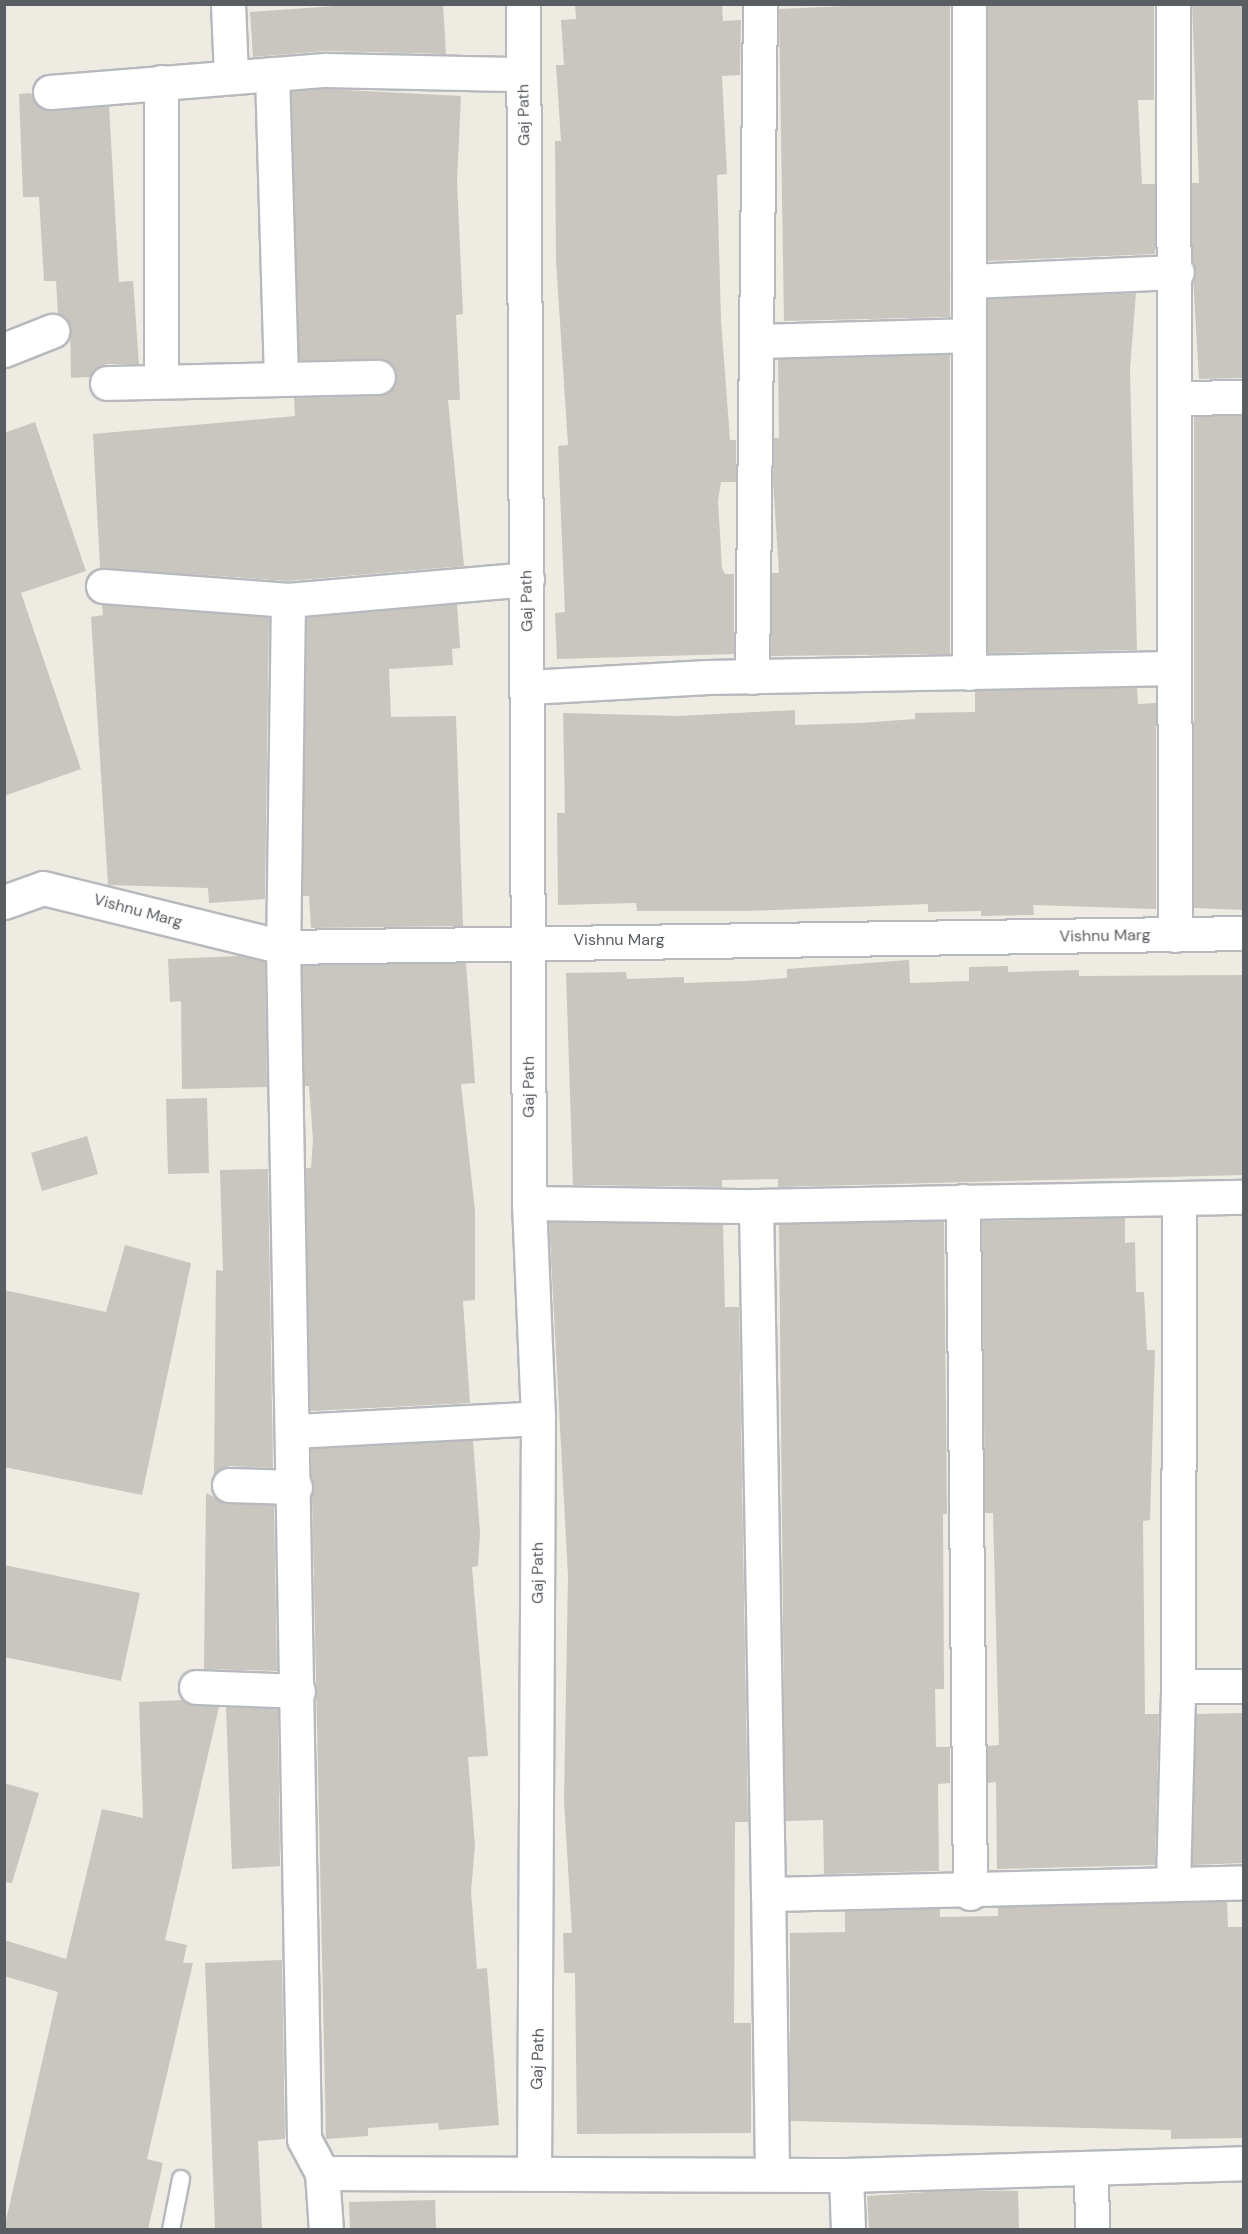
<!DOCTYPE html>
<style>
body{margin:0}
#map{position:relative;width:1248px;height:2234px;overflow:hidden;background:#edebe2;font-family:"DM Sans",sans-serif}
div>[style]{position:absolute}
.building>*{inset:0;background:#c8c6bf}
.roads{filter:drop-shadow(2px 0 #b7b9be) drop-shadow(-2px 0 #b7b9be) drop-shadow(0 2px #b7b9be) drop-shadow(0 -2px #b7b9be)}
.service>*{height:16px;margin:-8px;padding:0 8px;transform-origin:8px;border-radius:8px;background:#fff}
.minor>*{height:33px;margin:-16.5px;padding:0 16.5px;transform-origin:16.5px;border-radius:16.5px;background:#fff}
span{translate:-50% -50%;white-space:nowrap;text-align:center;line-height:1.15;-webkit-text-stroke:5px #fff;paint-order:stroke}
.street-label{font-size:16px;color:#5a5e63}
.frame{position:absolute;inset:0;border:6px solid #5a5e63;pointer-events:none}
</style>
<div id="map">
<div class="building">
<i style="clip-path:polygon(363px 4px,443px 4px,446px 54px,325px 51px,253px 57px,250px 12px)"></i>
<i style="clip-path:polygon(575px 4px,722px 4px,723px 21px,741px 20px,740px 75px,722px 76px,727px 174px,717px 175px,721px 320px,730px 440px,736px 440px,736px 482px,721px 482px,718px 501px,722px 568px,725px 574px,734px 574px,734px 654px,557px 659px,555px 613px,565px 612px,558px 446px,568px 445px,556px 261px,555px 141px,561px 141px,556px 65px,564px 65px,561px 20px,576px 19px)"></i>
<i style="clip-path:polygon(890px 4px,950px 4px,950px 317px,784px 321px,779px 9px)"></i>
<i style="clip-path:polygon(988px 4px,1154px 4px,1154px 100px,1138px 100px,1142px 184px,1155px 184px,1155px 254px,988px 261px)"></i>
<i style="clip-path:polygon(1192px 4px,1244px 4px,1244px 378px,1199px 379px,1192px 260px,1192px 183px,1199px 183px)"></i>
<i style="clip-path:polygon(326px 89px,461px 96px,457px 181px,463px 314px,456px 315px,460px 400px,448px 400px,464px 566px,288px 581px,100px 568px,93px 434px,295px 416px,294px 398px,378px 396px,395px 385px,394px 368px,386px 360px,299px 360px,291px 92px)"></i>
<i style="clip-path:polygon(31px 93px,35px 103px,51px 111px,109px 106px,119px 282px,133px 281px,139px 364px,106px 364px,90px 377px,71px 378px,70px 325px,58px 314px,56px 281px,44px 281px,39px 197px,23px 197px,19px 94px)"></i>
<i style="clip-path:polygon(1136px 293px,1130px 369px,1137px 650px,988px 653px,988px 299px)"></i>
<i style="clip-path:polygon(950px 354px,950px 654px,771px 656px,772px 573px,779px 573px,773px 481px,774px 438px,779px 438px,778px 359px)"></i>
<i style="clip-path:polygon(1194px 416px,1244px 416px,1244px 910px,1194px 908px)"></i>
<i style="clip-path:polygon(35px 422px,86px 571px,21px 593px,81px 769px,4px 796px,4px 433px)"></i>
<i style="clip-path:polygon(457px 604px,460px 648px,452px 649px,453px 665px,389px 669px,391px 717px,456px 716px,463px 926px,311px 928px,309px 896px,302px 896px,307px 617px)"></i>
<i style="clip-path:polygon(102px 605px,269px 617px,265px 899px,209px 903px,208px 888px,108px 885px,91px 617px,103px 615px)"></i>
<i style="clip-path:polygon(1137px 687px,1138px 704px,1156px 703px,1156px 909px,1033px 905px,1034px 915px,981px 916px,981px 911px,928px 912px,928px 904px,746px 911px,637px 911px,636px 903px,558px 905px,557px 813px,565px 813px,563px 713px,678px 716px,795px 710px,795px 725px,860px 723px,915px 719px,915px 713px,975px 712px,975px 691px)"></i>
<i style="clip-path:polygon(239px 956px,265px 962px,267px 1087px,182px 1089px,181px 1001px,170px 1002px,168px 959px)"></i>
<i style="clip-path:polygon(909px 960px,910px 983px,969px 981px,969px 967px,1008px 966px,1008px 972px,1079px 970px,1079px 976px,1244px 975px,1244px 1175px,778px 1187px,778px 1179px,722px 1180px,722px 1187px,573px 1185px,566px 973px,626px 972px,627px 979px,684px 977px,684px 983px,745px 981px,787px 978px,787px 969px)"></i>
<i style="clip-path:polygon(466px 963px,475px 1083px,461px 1084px,475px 1211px,475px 1300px,463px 1301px,470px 1403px,310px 1411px,306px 1168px,311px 1168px,313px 1139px,309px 1086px,304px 1086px,302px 965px)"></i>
<i style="clip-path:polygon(207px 1098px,209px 1173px,168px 1174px,166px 1099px)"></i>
<i style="clip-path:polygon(87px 1136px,98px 1174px,42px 1191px,31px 1153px)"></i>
<i style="clip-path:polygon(268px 1169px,273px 1468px,229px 1466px,214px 1474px,216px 1270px,223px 1271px,220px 1170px)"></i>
<i style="clip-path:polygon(1125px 1218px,1125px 1243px,1135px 1242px,1136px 1292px,1144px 1292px,1147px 1350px,1155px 1350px,1150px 1520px,1143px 1521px,1145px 1714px,1159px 1714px,1155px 1865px,997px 1869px,996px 1782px,988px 1783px,987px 1746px,999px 1745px,993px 1513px,985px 1513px,982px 1221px)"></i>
<i style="clip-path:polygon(944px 1221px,947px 1514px,943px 1514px,944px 1689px,935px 1689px,936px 1747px,950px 1747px,950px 1783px,938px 1784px,939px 1871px,824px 1874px,823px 1820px,785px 1821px,779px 1224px)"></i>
<i style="clip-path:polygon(549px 1222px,723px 1224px,725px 1307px,739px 1307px,748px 1822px,735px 1822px,734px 2023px,751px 2023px,751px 2133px,577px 2134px,575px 1973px,564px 1973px,563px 1933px,572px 1933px,564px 1801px,568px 1576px)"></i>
<i style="clip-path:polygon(125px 1245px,191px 1263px,142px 1495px,4px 1467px,4px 1290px,106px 1312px)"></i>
<i style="clip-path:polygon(473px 1440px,480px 1533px,478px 1566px,472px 1567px,488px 1756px,468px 1757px,475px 1846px,471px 1891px,477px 1969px,487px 1968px,499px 2125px,439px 2130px,438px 2123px,368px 2128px,368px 2136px,326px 2139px,311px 1449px)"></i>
<i style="clip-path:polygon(206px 1493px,228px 1504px,274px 1505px,277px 1671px,204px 1669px)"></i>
<i style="clip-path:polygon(4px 1565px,140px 1593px,121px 1681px,4px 1657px)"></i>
<i style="clip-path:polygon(183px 1700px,219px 1707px,165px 1940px,187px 1945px,183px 1963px,193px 1963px,147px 2159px,163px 2163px,148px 2229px,4px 2229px,58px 1992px,4px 1976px,4px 1940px,66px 1959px,102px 1809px,143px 1818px,139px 1702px)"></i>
<i style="clip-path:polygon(226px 1707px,278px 1709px,280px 1866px,232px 1869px)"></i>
<i style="clip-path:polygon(1244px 1713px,1244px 1863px,1192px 1865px,1196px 1714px)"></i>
<i style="clip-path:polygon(4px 1783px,39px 1793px,12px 1883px,4px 1882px)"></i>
<i style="clip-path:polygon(1227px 1901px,1228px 1927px,1244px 1927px,1244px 2138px,1171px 2139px,1171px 2130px,790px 2121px,790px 1933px,845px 1932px,845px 1911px,940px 1908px,940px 1917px,998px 1916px,998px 1907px)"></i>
<i style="clip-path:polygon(282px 1960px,285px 2139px,258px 2141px,262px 2229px,215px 2229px,205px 1963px)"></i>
<i style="clip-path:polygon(956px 2190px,1018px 2191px,1019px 2229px,869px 2229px,867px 2196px)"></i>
<i style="clip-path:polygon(435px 2200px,436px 2229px,350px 2229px,349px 2202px)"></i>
</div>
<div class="roads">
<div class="service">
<i style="left:171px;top:2230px;width:52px;rotate:-78.9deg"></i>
</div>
<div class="minor">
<i style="left:228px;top:4px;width:73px;rotate:87.6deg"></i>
<i style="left:523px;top:4px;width:1199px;rotate:89.71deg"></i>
<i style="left:529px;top:1203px;width:215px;rotate:87.6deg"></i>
<i style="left:538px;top:1418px;width:752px;rotate:90.3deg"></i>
<i style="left:969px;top:4px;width:669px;rotate:90deg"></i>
<i style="left:1173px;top:4px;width:931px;rotate:89.88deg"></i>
<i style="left:272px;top:74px;width:304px;rotate:88.3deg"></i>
<i style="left:50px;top:92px;width:276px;rotate:-4.6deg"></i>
<i style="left:325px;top:70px;width:198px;rotate:1.2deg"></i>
<i style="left:969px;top:281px;width:208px;rotate:-2.5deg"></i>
<i style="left:756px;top:341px;width:211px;rotate:-1.6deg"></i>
<i style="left:4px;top:350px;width:52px;rotate:-21.6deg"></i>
<i style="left:161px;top:381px;width:299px;rotate:-90deg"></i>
<i style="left:107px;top:383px;width:271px;rotate:-1.3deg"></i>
<i style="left:1176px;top:398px;width:68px;rotate:-0.8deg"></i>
<i style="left:103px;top:586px;width:186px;rotate:4.3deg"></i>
<i style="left:288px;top:600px;width:240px;rotate:-5deg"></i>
<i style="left:288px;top:600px;width:347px;rotate:90.8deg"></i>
<i style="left:283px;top:947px;width:1192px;rotate:88.99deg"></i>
<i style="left:304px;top:2139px;width:38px;rotate:62deg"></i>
<i style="left:322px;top:2173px;width:57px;rotate:86deg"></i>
<i style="left:752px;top:677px;width:673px;rotate:-89.32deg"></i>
<i style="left:528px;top:687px;width:180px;rotate:-3.2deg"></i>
<i style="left:708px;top:677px;width:466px;rotate:-1.1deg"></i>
<i style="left:4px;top:902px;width:41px;rotate:-19.7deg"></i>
<i style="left:43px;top:888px;width:247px;rotate:13.8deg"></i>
<i style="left:283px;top:947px;width:961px;rotate:-0.83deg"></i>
<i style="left:1179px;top:1198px;width:488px;rotate:90.1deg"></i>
<i style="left:1178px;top:1686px;width:66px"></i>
<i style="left:963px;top:1201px;width:692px;rotate:89.42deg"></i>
<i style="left:529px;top:1203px;width:227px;rotate:0.8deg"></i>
<i style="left:756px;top:1206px;width:488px;rotate:-1.1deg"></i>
<i style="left:756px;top:1206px;width:688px;rotate:89deg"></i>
<i style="left:294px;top:1431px;width:244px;rotate:-3deg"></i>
<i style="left:229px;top:1485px;width:66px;rotate:1.7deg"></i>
<i style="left:196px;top:1687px;width:102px;rotate:2.2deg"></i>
<i style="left:1173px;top:1883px;width:197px;rotate:-88.5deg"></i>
<i style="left:1091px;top:2169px;width:61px;rotate:89.1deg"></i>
<i style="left:772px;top:2171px;width:277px;rotate:-90.8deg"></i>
<i style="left:768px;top:1894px;width:476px;rotate:-1.4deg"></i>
<i style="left:322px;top:2173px;width:524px;rotate:0.22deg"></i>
<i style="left:846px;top:2175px;width:398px;rotate:-1.7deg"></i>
<i style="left:846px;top:2175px;width:55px;rotate:87.9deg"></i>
</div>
</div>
<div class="street-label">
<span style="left:524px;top:115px;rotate:-91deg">Gaj Path</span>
<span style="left:527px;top:601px;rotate:-91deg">Gaj Path</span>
<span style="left:138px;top:911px;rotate:15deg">Vishnu Marg</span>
<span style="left:1105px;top:936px;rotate:-1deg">Vishnu Marg</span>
<span style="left:619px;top:940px">Vishnu Marg</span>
<span style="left:529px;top:1087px;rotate:-90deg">Gaj Path</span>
<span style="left:538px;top:1573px;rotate:-90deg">Gaj Path</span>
<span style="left:538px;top:2059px;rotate:-88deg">Gaj Path</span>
</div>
<div class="frame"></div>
</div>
